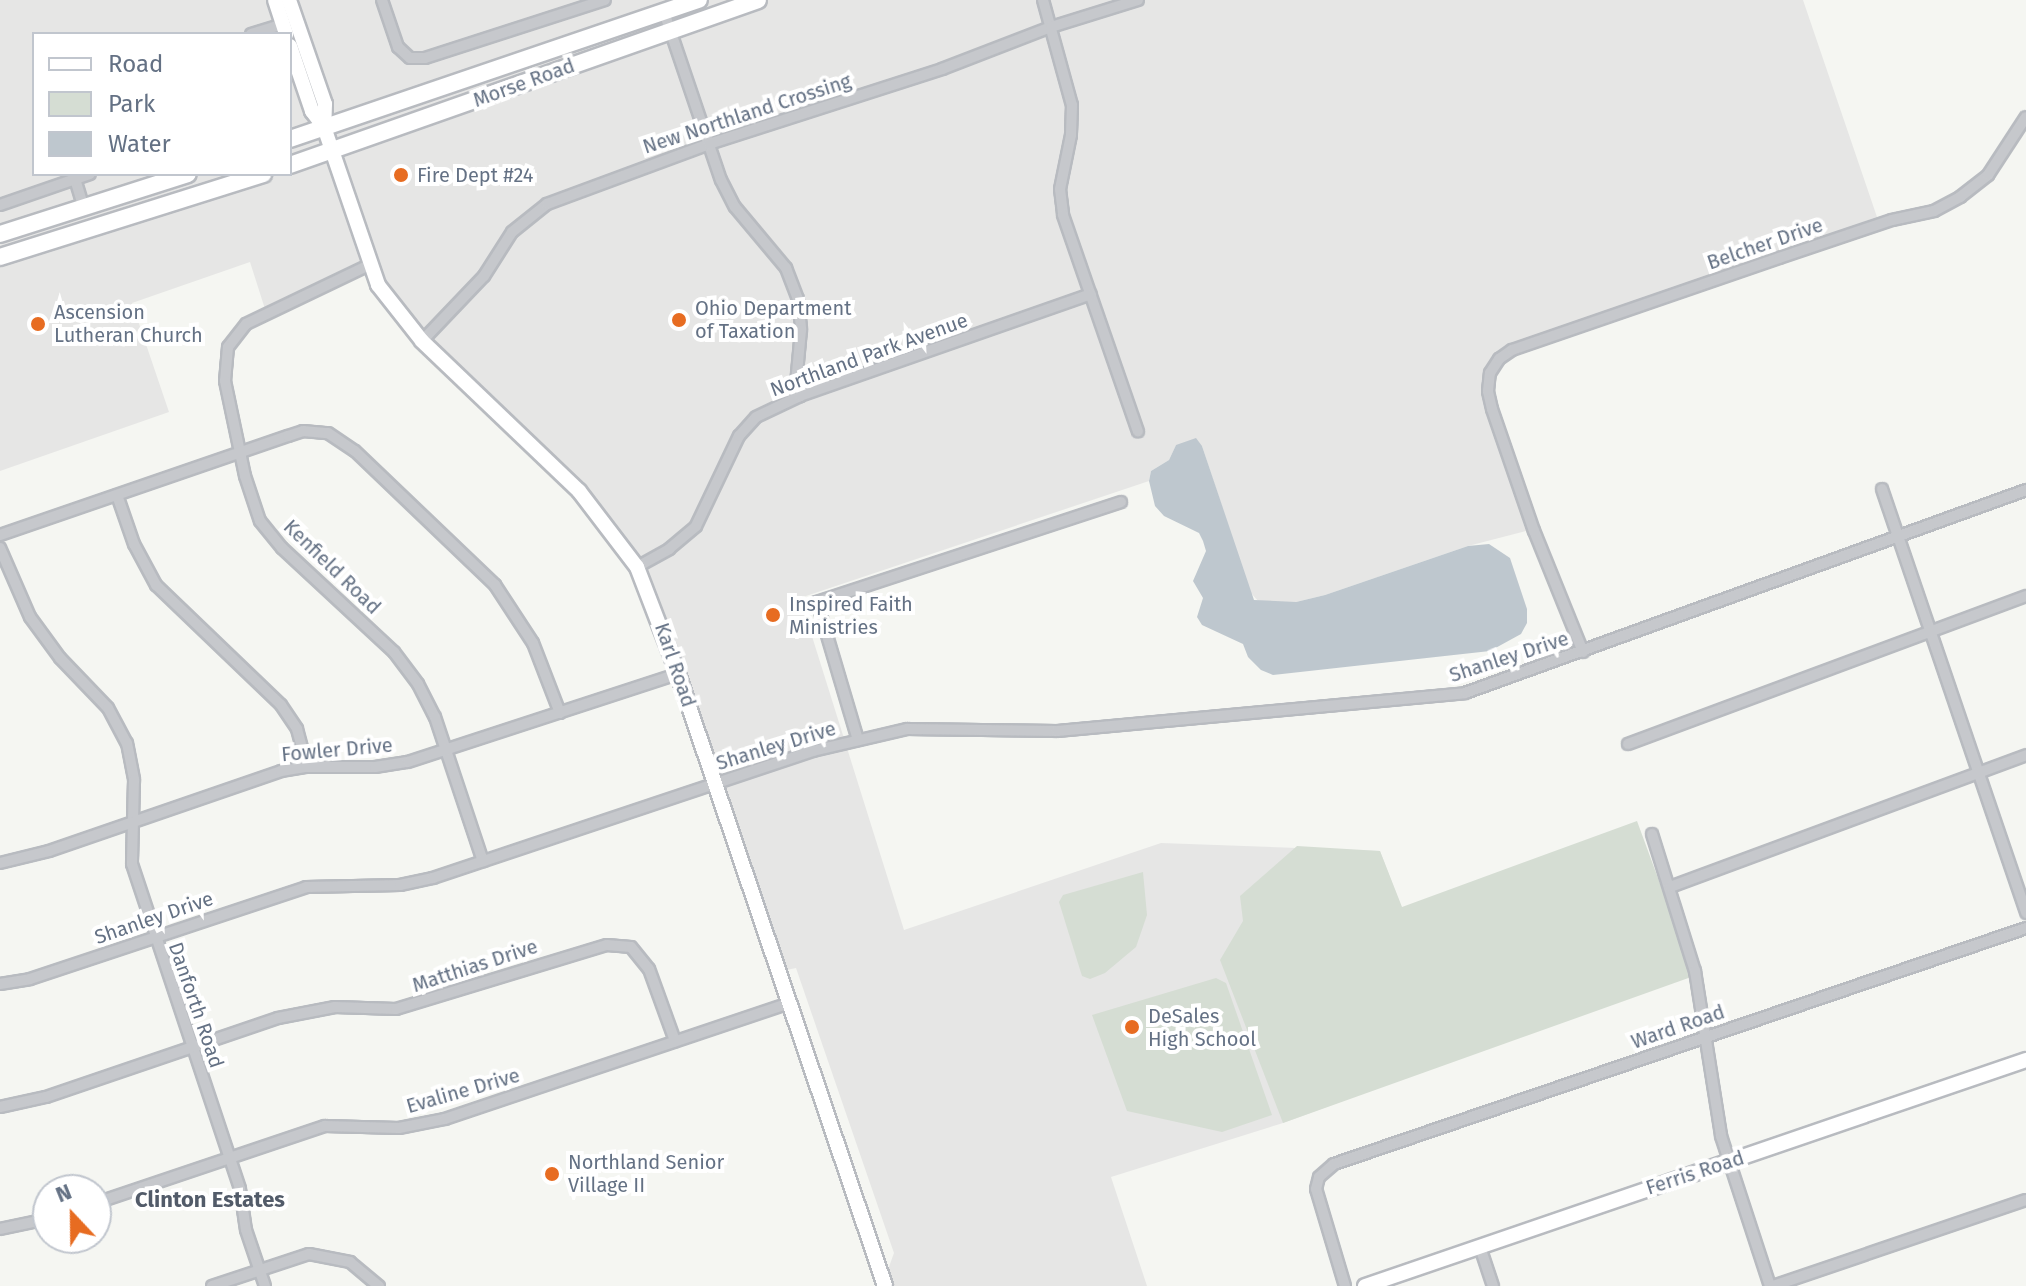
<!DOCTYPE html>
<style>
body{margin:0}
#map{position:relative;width:2026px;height:1286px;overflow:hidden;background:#f5f6f2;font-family:"Fira Sans",sans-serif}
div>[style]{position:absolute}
.built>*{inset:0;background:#e6e6e5}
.green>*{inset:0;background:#d5ddd3}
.water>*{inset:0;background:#bec7ce}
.roads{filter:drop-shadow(2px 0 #b8bbc0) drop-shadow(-2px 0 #b8bbc0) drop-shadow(0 2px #b8bbc0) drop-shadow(0 -2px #b8bbc0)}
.minor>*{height:10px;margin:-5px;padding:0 5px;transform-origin:5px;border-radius:5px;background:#c6c8cc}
.secondary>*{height:14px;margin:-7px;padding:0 7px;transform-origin:7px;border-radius:7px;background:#fff}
.primary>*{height:16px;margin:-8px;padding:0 8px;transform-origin:8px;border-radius:8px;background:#fff}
.dots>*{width:22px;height:22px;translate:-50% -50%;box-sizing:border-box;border:4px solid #fff;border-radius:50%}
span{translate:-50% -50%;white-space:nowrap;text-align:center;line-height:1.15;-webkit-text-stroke:8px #fff;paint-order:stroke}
.street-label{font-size:20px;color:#647184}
.poi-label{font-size:20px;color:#647184}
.left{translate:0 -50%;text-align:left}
.neighbourhood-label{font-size:22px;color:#525b69;font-weight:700}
.legend{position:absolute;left:32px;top:32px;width:260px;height:144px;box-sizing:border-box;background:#fff;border:2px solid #c1c6ce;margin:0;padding:10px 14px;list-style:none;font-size:24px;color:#647184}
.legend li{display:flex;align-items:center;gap:16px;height:40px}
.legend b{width:40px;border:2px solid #c1c6ce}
.north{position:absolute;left:32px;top:1174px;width:80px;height:80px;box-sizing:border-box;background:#fff;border:2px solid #c1c6ce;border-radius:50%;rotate:338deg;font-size:22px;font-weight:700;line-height:32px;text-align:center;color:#647184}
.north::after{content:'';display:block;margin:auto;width:28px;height:36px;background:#e76c21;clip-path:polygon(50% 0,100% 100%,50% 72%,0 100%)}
</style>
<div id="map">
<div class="built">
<i style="clip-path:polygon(evenodd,0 0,1803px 0,1877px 217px,1501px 354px,1488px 388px,1534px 529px,1468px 546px,1325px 595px,1296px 602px,1260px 603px,1250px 592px,1202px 446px,1176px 445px,1169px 460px,1151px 471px,1149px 481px,800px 598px,904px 930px,1161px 843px,1380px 851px,1459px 1058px,1283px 1123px,1111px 1177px,1147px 1286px,882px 1286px,894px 1253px,796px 968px,782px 971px,667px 633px,599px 506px,403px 321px,367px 264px,265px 309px,250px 262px,132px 303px,169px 412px,0 471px,0 0,34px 34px,290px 34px,290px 174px,34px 174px,34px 34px)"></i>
</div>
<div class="green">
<i style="clip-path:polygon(1637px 821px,1694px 976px,1283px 1123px,1220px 960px,1243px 921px,1240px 896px,1297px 846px,1380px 851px,1402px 907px)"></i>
<i style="clip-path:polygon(1143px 872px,1147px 915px,1136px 947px,1105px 973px,1090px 979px,1082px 976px,1059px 902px,1063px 895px)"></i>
<i style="clip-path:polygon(1216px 978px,1226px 983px,1272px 1115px,1222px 1132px,1127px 1111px,1092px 1015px)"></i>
</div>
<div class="water">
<i style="clip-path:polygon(1196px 438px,1202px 446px,1254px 600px,1296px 602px,1325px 595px,1468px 546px,1489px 544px,1510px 558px,1527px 609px,1527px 623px,1521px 634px,1490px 651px,1273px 675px,1261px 670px,1248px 657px,1243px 644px,1202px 625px,1197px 617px,1203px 598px,1193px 581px,1206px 551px,1203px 541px,1199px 533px,1164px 516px,1155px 506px,1149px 481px,1151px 471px,1169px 460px,1176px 445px)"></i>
</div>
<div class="roads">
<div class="minor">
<i style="left:382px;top:0;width:50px;rotate:71.2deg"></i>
<i style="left:398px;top:47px;width:16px;rotate:43deg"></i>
<i style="left:410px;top:58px;width:15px"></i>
<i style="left:425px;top:58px;width:189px;rotate:-17.9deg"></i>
<i style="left:1043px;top:0;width:109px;rotate:74.6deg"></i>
<i style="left:1072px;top:105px;width:30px;rotate:92deg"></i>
<i style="left:1071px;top:135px;width:55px;rotate:101.5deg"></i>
<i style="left:1060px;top:189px;width:26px;rotate:83deg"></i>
<i style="left:1063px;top:215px;width:229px;rotate:70.9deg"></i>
<i style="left:664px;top:12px;width:177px;rotate:71.3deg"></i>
<i style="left:721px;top:180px;width:30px;rotate:63deg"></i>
<i style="left:735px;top:207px;width:80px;rotate:50.1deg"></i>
<i style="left:786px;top:268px;width:33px;rotate:69deg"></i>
<i style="left:798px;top:299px;width:31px;rotate:84deg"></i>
<i style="left:801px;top:330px;width:54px;rotate:95.3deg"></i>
<i style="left:796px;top:384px;width:13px;rotate:72deg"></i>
<i style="left:251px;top:34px;width:34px;rotate:-17deg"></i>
<i style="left:75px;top:179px;width:30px;rotate:73deg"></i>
<i style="left:0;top:205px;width:95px;rotate:-19deg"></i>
<i style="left:369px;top:265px;width:136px;rotate:154.4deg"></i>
<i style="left:246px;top:324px;width:29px;rotate:128deg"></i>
<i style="left:228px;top:347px;width:34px;rotate:95deg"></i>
<i style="left:225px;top:381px;width:97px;rotate:78.1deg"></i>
<i style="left:245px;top:476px;width:47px;rotate:71.6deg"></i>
<i style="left:260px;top:521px;width:35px;rotate:51deg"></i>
<i style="left:282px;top:548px;width:153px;rotate:42.9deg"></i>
<i style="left:394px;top:652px;width:40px;rotate:53deg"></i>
<i style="left:418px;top:684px;width:37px;rotate:63deg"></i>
<i style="left:435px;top:717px;width:152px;rotate:71.6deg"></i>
<i style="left:422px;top:341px;width:90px;rotate:-46.4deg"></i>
<i style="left:484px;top:276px;width:52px;rotate:-57.5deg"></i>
<i style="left:512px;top:232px;width:45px;rotate:-38.7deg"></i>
<i style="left:547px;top:204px;width:173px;rotate:-20.3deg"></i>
<i style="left:709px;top:144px;width:245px;rotate:-17.8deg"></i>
<i style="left:942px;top:69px;width:117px;rotate:-21.1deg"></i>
<i style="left:1051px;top:27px;width:91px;rotate:-17.2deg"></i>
<i style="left:1882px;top:489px;width:448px;rotate:71.2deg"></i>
<i style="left:117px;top:495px;width:52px;rotate:70.9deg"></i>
<i style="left:134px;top:544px;width:47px;rotate:61.8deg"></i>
<i style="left:156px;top:585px;width:173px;rotate:43.8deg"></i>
<i style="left:281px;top:705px;width:29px;rotate:56deg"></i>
<i style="left:297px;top:729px;width:39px;rotate:75deg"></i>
<i style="left:0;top:535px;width:305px;rotate:-19deg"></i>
<i style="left:288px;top:436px;width:16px;rotate:-18deg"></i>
<i style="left:303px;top:431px;width:25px;rotate:5deg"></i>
<i style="left:328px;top:433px;width:32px;rotate:34deg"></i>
<i style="left:355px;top:451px;width:194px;rotate:43.7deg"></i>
<i style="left:495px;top:585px;width:69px;rotate:56.8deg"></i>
<i style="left:533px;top:643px;width:75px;rotate:68.9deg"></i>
<i style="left:0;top:548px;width:75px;rotate:66.5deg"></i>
<i style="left:30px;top:617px;width:51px;rotate:53.8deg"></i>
<i style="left:60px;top:658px;width:69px;rotate:46.2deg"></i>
<i style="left:108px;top:708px;width:40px;rotate:62deg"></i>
<i style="left:127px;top:743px;width:38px;rotate:79deg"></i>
<i style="left:134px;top:780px;width:84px;rotate:91.4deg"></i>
<i style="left:132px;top:864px;width:342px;rotate:71.6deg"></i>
<i style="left:240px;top:1189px;width:41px;rotate:81.7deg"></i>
<i style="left:246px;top:1230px;width:59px;rotate:71.3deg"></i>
<i style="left:637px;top:567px;width:37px;rotate:-29deg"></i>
<i style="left:669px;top:549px;width:35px;rotate:-40deg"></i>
<i style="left:696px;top:526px;width:100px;rotate:-64.5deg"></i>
<i style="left:739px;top:436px;width:25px;rotate:-48deg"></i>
<i style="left:756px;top:417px;width:49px;rotate:-25.5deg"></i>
<i style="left:800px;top:396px;width:308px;rotate:-19.3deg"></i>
<i style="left:1583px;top:652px;width:131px;rotate:-112deg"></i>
<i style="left:1534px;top:531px;width:129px;rotate:-109deg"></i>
<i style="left:1492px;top:409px;width:18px;rotate:-103deg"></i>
<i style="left:1488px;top:391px;width:18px;rotate:-84deg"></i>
<i style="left:1490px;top:373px;width:17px;rotate:-57deg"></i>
<i style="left:1499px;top:359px;width:16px;rotate:-35deg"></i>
<i style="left:1512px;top:350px;width:282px;rotate:-19deg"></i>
<i style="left:1779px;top:258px;width:119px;rotate:-18.6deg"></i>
<i style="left:1892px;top:220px;width:43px;rotate:-12.1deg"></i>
<i style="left:1934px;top:211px;width:30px;rotate:-28deg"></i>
<i style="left:1960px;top:197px;width:36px;rotate:-38deg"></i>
<i style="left:1988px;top:175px;width:69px;rotate:-56.8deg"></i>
<i style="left:858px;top:740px;width:144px;rotate:-106.5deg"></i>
<i style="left:817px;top:602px;width:320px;rotate:-18.2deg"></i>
<i style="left:1628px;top:744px;width:425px;rotate:-20.4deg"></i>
<i style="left:1652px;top:834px;width:144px;rotate:72.6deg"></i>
<i style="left:1695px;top:971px;width:167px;rotate:81deg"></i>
<i style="left:1721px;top:1136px;width:158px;rotate:71.9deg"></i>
<i style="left:0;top:863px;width:50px;rotate:-13.8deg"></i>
<i style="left:49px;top:851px;width:245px;rotate:-19deg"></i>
<i style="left:281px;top:771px;width:26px;rotate:-9deg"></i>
<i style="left:307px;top:767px;width:68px"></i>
<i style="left:375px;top:767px;width:33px;rotate:-9deg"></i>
<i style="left:408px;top:762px;width:284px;rotate:-18.1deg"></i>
<i style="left:1670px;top:887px;width:380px;rotate:-20.3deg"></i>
<i style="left:0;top:984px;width:30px;rotate:-9deg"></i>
<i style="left:30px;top:979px;width:291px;rotate:-18.4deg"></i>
<i style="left:306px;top:887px;width:94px;rotate:-1.2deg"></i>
<i style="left:400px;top:885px;width:34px;rotate:-12deg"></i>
<i style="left:433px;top:878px;width:401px;rotate:-18.5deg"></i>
<i style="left:813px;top:751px;width:97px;rotate:-13.2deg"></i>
<i style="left:907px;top:729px;width:150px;rotate:0.8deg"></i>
<i style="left:1057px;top:731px;width:410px;rotate:-5.3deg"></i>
<i style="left:1465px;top:693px;width:597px;rotate:-19.89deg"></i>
<i style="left:0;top:1107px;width:47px;rotate:-12.3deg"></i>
<i style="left:46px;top:1097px;width:245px;rotate:-18.8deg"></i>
<i style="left:278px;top:1018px;width:58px;rotate:-10.9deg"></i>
<i style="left:335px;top:1007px;width:61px;rotate:1.9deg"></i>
<i style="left:396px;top:1009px;width:220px;rotate:-16.9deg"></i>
<i style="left:607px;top:945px;width:24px;rotate:5deg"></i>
<i style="left:631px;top:947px;width:28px;rotate:51deg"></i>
<i style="left:649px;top:969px;width:77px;rotate:70.1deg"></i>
<i style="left:96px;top:1203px;width:242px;rotate:-18.6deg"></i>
<i style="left:325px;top:1126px;width:74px;rotate:1.5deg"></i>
<i style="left:399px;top:1128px;width:47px;rotate:-11.1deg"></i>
<i style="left:445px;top:1119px;width:364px;rotate:-18.6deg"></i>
<i style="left:0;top:1229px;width:49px;rotate:-11.8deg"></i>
<i style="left:1480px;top:1247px;width:41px;rotate:71.6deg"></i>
<i style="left:212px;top:1286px;width:102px;rotate:-18.3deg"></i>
<i style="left:309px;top:1254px;width:42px;rotate:11deg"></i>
<i style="left:350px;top:1262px;width:38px;rotate:40deg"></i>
<i style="left:1345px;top:1286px;width:101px;rotate:-106.6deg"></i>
<i style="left:1316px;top:1189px;width:12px;rotate:-76deg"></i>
<i style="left:1319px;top:1177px;width:20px;rotate:-41deg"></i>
<i style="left:1334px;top:1164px;width:731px;rotate:-18.83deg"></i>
<i style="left:1773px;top:1286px;width:267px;rotate:-18.8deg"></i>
</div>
<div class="secondary">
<i style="left:275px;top:0;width:36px;rotate:72deg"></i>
<i style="left:289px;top:0;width:110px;rotate:70.9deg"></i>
<i style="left:325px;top:104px;width:23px;rotate:92deg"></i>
<i style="left:290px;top:46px;width:69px;rotate:71.3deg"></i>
<i style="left:312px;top:111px;width:20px;rotate:53deg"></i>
<i style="left:324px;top:127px;width:167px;rotate:71.1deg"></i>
<i style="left:378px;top:285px;width:71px;rotate:51.8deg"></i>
<i style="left:422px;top:341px;width:217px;rotate:43.7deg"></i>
<i style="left:579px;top:491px;width:96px;rotate:52.7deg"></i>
<i style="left:637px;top:567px;width:115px;rotate:69deg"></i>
<i style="left:678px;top:674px;width:646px;rotate:71.31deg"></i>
<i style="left:1365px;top:1286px;width:699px;rotate:-18.88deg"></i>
</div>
<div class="primary">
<i style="left:290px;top:139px;width:432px;rotate:-18.8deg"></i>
<i style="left:290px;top:165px;width:496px;rotate:-19.4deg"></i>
<i style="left:0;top:234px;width:197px;rotate:-17.7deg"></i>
<i style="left:0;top:257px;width:276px;rotate:-17.5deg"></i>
</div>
</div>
<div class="dots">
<i style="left:401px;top:175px;background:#e76c21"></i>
<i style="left:679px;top:320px;background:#e76c21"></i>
<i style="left:38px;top:324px;background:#e76c21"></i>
<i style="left:773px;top:615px;background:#e76c21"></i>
<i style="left:1132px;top:1027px;background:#e76c21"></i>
<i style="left:552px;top:1174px;background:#e76c21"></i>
</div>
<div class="street-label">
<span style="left:524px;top:83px;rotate:-20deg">Morse Road</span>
<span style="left:747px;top:114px;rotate:-18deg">New Northland Crossing</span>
<span style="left:1765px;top:244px;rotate:-19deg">Belcher Drive</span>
<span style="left:869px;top:355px;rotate:-20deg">Northland Park Avenue</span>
<span style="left:332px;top:567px;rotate:44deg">Kenfield Road</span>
<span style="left:1509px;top:657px;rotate:-18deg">Shanley Drive</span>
<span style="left:675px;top:665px;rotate:71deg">Karl Road</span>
<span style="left:776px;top:746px;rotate:-17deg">Shanley Drive</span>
<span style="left:337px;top:750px;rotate:-5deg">Fowler Drive</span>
<span style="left:154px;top:918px;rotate:-19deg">Shanley Drive</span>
<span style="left:475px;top:966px;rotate:-18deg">Matthias Drive</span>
<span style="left:196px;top:1005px;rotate:71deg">Danforth Road</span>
<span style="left:1678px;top:1027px;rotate:-19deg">Ward Road</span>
<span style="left:463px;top:1091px;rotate:-16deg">Evaline Drive</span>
<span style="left:1695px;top:1173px;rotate:-18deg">Ferris Road</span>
</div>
<div class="poi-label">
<span class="left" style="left:417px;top:175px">Fire Dept #24</span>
<span class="left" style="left:695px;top:320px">Ohio Department<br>of Taxation</span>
<span class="left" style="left:54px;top:324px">Ascension<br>Lutheran Church</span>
<span class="left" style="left:789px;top:616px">Inspired Faith<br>Ministries</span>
<span class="left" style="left:1148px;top:1028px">DeSales<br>High School</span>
<span class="left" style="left:568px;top:1174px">Northland Senior<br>Village II</span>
</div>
<div class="neighbourhood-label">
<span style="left:210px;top:1200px">Clinton Estates</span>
</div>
<ul class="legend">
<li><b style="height:10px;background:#fff"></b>Road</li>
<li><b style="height:22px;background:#d5ddd3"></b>Park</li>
<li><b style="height:22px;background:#bec7ce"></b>Water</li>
</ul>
<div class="north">N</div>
</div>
